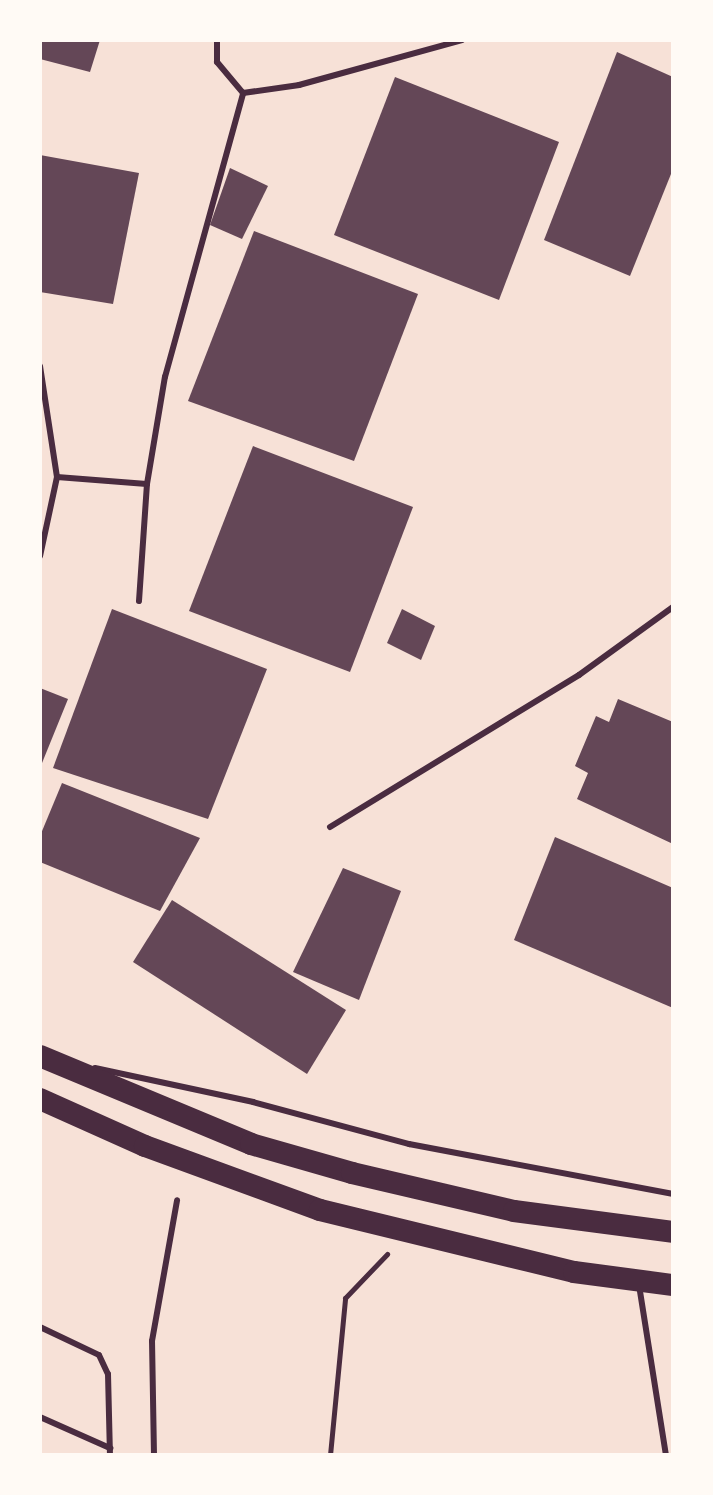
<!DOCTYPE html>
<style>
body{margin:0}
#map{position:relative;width:713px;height:1495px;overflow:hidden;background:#f7e1d7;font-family:"Nunito Sans",sans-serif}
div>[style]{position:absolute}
.building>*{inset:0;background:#644757}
.path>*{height:5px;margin:-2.5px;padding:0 2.5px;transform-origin:2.5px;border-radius:2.5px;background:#4a2c40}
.service>*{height:6px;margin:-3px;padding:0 3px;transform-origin:3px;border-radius:3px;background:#4a2c40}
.trunk>*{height:22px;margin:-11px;padding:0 11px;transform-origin:11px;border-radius:11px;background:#4a2c40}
span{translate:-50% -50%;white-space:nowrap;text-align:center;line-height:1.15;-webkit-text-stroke:6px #fffaf5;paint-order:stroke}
.frame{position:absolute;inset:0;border:42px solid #fffaf5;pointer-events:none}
</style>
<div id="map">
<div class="building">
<i style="clip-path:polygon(40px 40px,100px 40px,90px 72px,40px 59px)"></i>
<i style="clip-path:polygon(617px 52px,673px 77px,673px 169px,630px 276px,544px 240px)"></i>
<i style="clip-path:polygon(395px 77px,559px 142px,499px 300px,334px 235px)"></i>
<i style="clip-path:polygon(40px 155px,139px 173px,113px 304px,40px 292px)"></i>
<i style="clip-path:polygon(230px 168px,268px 186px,242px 239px,210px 225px)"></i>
<i style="clip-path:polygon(254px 231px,418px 294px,354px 461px,188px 401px)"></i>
<i style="clip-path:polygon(253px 446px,413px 507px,350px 672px,189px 611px)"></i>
<i style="clip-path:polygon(112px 609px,267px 669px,208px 819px,53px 768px)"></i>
<i style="clip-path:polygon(402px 609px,435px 626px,421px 660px,387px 643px)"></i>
<i style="clip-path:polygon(40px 688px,68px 699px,40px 768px)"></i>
<i style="clip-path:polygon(618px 699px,673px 722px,673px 844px,577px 799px,588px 773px,575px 766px,596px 716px,609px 722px)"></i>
<i style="clip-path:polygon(62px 783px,200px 838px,160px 911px,40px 862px,40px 836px)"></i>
<i style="clip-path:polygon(555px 837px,673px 888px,673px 1008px,514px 940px)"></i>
<i style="clip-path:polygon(343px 868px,401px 891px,359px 1000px,293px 972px)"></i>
<i style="clip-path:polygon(172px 900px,346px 1010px,307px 1074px,133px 962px)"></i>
</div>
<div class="path">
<i style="left:330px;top:1455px;width:158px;rotate:-84.5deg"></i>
<i style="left:345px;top:1298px;width:61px;rotate:-46.3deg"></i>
</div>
<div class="service">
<i style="left:217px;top:40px;width:22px;rotate:90deg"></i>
<i style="left:217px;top:62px;width:40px;rotate:50deg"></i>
<i style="left:243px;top:93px;width:57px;rotate:-8.1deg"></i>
<i style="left:299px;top:85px;width:169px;rotate:-15.4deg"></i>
<i style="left:40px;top:366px;width:112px;rotate:81.3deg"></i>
<i style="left:57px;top:477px;width:81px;rotate:102.1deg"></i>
<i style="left:57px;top:477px;width:90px;rotate:4.4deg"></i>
<i style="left:139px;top:601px;width:117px;rotate:-86.1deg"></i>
<i style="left:147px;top:484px;width:109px;rotate:-80.5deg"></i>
<i style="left:165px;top:377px;width:295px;rotate:-74.6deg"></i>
<i style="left:330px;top:827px;width:292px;rotate:-31.4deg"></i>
<i style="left:579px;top:675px;width:116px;rotate:-35.9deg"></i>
<i style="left:95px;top:1068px;width:162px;rotate:12.1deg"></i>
<i style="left:253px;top:1102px;width:162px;rotate:15.1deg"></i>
<i style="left:409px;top:1144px;width:269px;rotate:10.7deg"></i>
<i style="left:639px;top:1285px;width:172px;rotate:81deg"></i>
<i style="left:40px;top:1327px;width:65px;rotate:25.4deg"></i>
<i style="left:99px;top:1355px;width:21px;rotate:65deg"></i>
<i style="left:108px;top:1374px;width:81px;rotate:88.6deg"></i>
<i style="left:40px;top:1417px;width:77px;rotate:23.9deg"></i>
<i style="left:154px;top:1455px;width:114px;rotate:-91deg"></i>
<i style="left:152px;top:1341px;width:143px;rotate:-79.9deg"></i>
</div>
<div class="trunk">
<i style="left:40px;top:1056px;width:229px;rotate:22.6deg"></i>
<i style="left:251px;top:1144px;width:105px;rotate:16deg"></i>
<i style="left:352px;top:1173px;width:166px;rotate:13.2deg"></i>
<i style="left:514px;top:1211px;width:160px;rotate:7.5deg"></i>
<i style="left:40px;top:1099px;width:115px;rotate:24.1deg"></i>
<i style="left:145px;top:1146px;width:186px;rotate:20.1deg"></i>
<i style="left:320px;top:1210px;width:261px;rotate:13.7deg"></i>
<i style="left:574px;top:1272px;width:100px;rotate:7.5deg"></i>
</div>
<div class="frame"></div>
</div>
